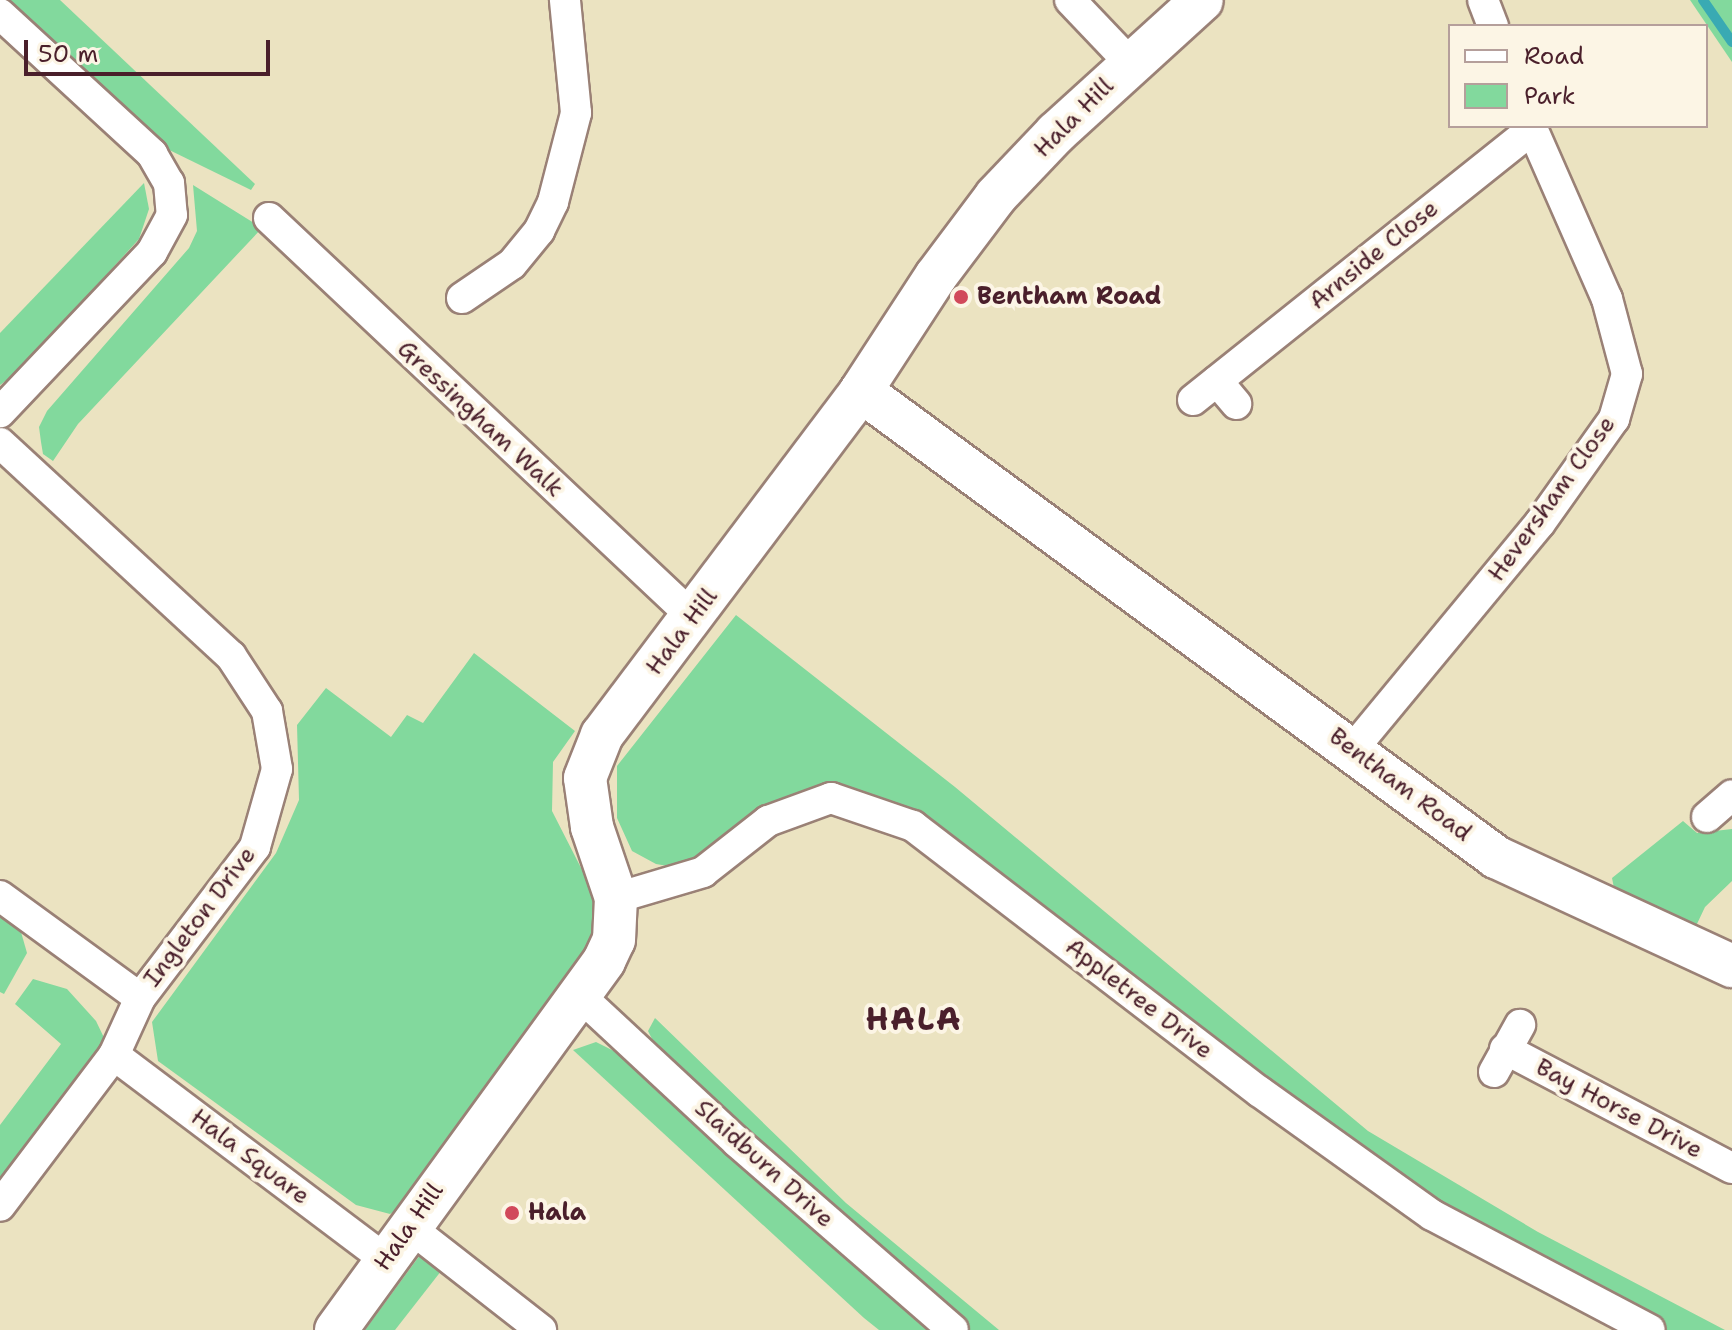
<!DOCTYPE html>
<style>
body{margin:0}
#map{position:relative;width:1732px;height:1330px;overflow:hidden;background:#ebe3c1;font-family:"Shantell Sans",sans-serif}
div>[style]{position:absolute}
.green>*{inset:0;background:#82d99d}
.stream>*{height:10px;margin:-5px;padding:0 5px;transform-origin:5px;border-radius:5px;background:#39aab3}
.roads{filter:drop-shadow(2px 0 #9a8176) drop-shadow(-2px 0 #9a8176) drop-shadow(0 2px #9a8176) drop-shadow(0 -2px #9a8176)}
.street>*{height:30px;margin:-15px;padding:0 15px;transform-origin:15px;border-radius:15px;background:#fff}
.secondary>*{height:42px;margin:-21px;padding:0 21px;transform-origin:21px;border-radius:21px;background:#fff}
.dots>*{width:22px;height:22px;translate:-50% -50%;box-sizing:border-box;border:4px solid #fcf5e5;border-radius:50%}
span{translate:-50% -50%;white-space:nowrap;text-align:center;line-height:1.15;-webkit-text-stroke:8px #fcf5e5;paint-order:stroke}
.street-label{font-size:24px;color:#4a1f2b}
.poi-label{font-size:24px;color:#4a1f2b;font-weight:700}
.left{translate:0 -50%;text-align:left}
.district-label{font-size:32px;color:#4a1f2b;font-weight:700;letter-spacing:2px}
.legend{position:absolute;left:1448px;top:24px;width:260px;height:104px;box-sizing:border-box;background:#fcf5e5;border:2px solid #b59f9b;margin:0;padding:10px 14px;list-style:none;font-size:24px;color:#4a1f2b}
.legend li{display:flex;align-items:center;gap:16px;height:40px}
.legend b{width:40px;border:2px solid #b59f9b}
.scale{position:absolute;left:24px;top:40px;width:246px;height:36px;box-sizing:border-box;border:4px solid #4a1f2b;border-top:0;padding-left:10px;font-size:24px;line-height:28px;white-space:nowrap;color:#4a1f2b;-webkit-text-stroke:6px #fcf5e5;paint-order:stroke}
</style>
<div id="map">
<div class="green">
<i style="clip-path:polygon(7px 0,60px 0,255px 184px,251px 190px,157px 144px)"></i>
<i style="clip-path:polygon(1690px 0,1732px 0,1732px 62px)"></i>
<i style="clip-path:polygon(144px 183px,149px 209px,139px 239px,17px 373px,0 385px,0 333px)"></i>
<i style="clip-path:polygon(193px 185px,262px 228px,78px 424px,53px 461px,43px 454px,41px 442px,39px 427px,47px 411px,189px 248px,197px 231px)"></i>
<i style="clip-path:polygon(736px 615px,955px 787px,1368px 1131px,1538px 1232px,1725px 1330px,1650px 1330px,1432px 1215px,913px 826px,831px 798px,703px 872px,656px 864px,632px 851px,617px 818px,617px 766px)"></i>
<i style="clip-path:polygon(474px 653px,575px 731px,553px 762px,552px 811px,603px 911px,594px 949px,415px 1198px,390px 1214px,356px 1205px,158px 1061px,152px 1022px,276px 853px,299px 800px,297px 725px,326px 688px,391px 737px,407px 715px,423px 723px)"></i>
<i style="clip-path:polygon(1683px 821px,1697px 833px,1732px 829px,1732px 881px,1705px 907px,1696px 926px,1614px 888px,1612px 878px)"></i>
<i style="clip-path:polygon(0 914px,21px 932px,27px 953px,4px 994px,0 992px)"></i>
<i style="clip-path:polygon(33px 979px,67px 989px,96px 1021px,107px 1044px,0 1185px,0 1125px,61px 1044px,15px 1004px)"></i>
<i style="clip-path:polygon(655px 1018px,846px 1203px,999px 1330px,965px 1330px,660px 1055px,648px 1031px)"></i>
<i style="clip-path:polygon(596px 1042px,634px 1061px,928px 1330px,879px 1330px,864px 1318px,573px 1050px)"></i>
<i style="clip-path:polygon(420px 1255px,445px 1266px,395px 1330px,365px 1330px)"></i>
</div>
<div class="stream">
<i style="left:1703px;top:0;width:51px;rotate:55.4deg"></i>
</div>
<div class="roads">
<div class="street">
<i style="left:1070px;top:0;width:87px;rotate:46.4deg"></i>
<i style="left:1483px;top:0;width:28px;rotate:69deg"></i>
<i style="left:0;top:14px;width:207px;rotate:42.6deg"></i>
<i style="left:152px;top:154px;width:34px;rotate:60deg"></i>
<i style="left:169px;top:183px;width:32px;rotate:85deg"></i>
<i style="left:172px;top:215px;width:42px;rotate:118.4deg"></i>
<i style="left:152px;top:252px;width:221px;rotate:133.5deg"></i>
<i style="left:269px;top:218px;width:584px;rotate:43.26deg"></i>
<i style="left:462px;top:298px;width:60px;rotate:-34.2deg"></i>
<i style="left:512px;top:264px;width:43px;rotate:-50.7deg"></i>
<i style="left:539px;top:231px;width:32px;rotate:-64deg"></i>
<i style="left:553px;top:202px;width:92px;rotate:-75.5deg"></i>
<i style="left:576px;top:113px;width:114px;rotate:-95.6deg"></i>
<i style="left:1217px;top:381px;width:30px;rotate:50deg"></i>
<i style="left:1193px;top:400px;width:434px;rotate:-38.6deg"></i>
<i style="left:0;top:443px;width:314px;rotate:42.7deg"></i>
<i style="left:231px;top:656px;width:66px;rotate:56.8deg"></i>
<i style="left:267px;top:711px;width:59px;rotate:80.2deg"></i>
<i style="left:277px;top:769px;width:81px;rotate:105.8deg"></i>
<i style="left:255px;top:847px;width:190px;rotate:127.3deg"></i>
<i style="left:140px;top:998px;width:63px;rotate:114.5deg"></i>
<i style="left:114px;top:1055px;width:189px;rotate:127.1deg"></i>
<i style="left:1353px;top:749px;width:293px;rotate:-50.4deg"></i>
<i style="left:1540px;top:523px;width:128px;rotate:-54.6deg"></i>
<i style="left:1614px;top:419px;width:47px;rotate:-73.9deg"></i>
<i style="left:1627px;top:374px;width:78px;rotate:-104.9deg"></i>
<i style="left:1607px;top:299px;width:189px;rotate:-113.7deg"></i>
<i style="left:1707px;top:817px;width:33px;rotate:-41deg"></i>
<i style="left:0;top:896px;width:173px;rotate:36.1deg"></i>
<i style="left:616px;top:898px;width:91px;rotate:-16.6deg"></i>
<i style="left:703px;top:872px;width:83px;rotate:-38.1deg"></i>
<i style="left:768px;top:821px;width:67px;rotate:-20.1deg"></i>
<i style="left:831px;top:798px;width:87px;rotate:18.9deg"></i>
<i style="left:913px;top:826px;width:437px;rotate:37.5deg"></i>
<i style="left:1260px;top:1092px;width:211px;rotate:35.6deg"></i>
<i style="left:1432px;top:1215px;width:246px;rotate:27.8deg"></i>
<i style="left:579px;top:995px;width:216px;rotate:42.9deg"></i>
<i style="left:737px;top:1142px;width:286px;rotate:41deg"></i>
<i style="left:1505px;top:1049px;width:256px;rotate:27.7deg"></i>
<i style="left:114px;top:1055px;width:339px;rotate:37deg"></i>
<i style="left:1494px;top:1072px;width:54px;rotate:-61deg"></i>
<i style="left:408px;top:1226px;width:169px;rotate:38deg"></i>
</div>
<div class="secondary">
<i style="left:861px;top:391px;width:788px;rotate:36.27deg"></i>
<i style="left:1496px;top:857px;width:260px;rotate:24.8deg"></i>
<i style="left:336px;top:1330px;width:456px;rotate:-54deg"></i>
<i style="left:604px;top:961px;width:23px;rotate:-65deg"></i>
<i style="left:614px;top:940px;width:42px;rotate:-87.3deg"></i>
<i style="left:616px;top:898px;width:75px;rotate:-108.7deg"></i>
<i style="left:592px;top:827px;width:49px;rotate:-98.1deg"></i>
<i style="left:585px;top:778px;width:46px;rotate:-68.4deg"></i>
<i style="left:602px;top:735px;width:431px;rotate:-53deg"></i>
<i style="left:861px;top:391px;width:137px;rotate:-56.9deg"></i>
<i style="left:936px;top:276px;width:100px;rotate:-53.1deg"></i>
<i style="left:996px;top:196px;width:87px;rotate:-46.4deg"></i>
<i style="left:1056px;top:133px;width:197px;rotate:-42.3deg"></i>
</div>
</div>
<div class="dots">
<i style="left:961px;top:297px;background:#d1495b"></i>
<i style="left:512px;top:1213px;background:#d1495b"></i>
</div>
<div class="street-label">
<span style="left:1074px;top:118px;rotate:-45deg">Hala Hill</span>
<span style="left:1374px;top:255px;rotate:-39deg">Arnside Close</span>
<span style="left:480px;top:419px;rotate:43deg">Gressingham Walk</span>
<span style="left:1552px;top:499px;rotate:-54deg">Heversham Close</span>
<span style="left:682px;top:632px;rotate:-53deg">Hala Hill</span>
<span style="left:1400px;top:785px;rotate:37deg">Bentham Road</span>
<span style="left:200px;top:917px;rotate:-53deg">Ingleton Drive</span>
<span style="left:1139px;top:999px;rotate:38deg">Appletree Drive</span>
<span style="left:1619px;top:1109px;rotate:28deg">Bay Horse Drive</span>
<span style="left:250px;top:1157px;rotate:37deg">Hala Square</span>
<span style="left:764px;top:1164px;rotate:42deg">Slaidburn Drive</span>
<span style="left:409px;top:1227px;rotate:-55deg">Hala Hill</span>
</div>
<div class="poi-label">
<span class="left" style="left:977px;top:297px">Bentham Road</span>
<span class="left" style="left:528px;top:1213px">Hala</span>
</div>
<div class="district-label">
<span style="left:914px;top:1019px">HALA</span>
</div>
<ul class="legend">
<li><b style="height:10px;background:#fff"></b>Road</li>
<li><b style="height:22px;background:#82d99d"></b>Park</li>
</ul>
<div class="scale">50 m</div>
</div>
